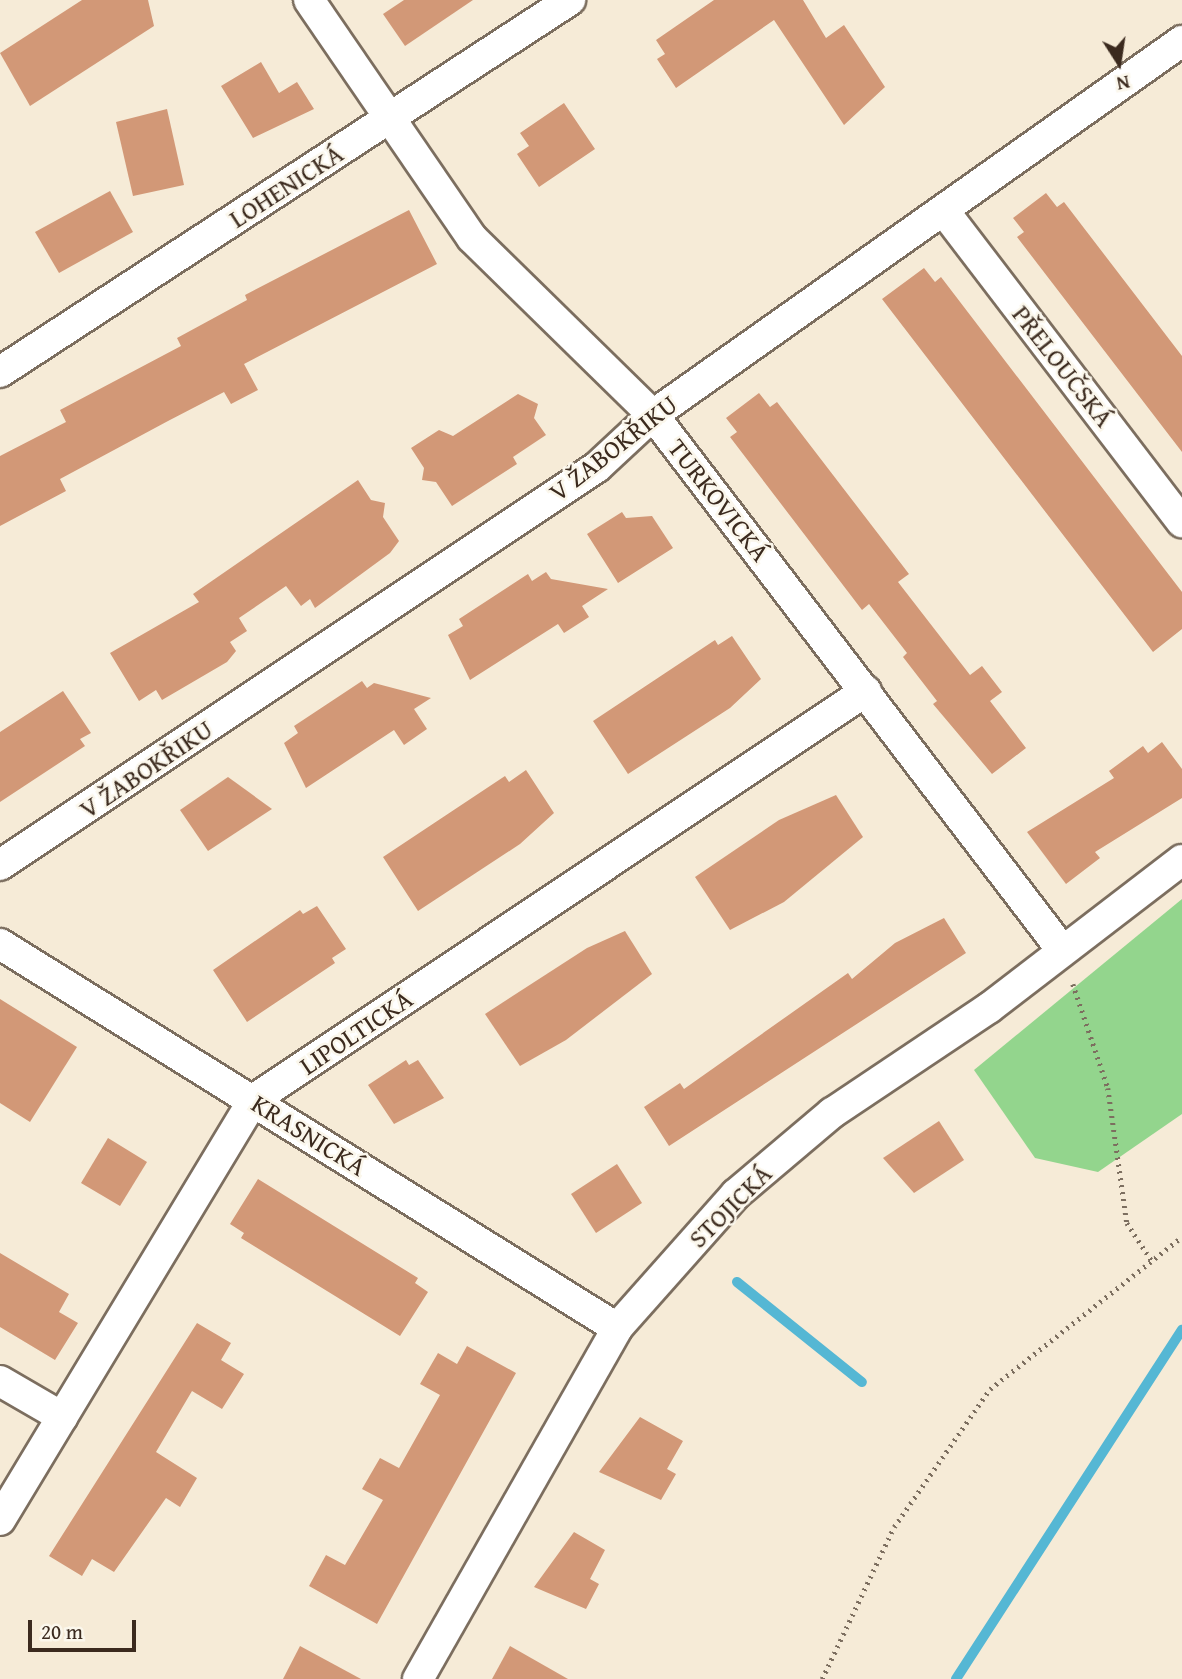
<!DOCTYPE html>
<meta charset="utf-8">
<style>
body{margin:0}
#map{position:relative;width:1182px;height:1679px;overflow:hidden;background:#f6ebd7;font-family:"Gentium Book Plus",serif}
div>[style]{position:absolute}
.green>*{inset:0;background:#93d58d}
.stream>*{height:10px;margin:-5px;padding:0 5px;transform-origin:5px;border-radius:5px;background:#55b7d4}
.building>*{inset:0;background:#d29877}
.path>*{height:4.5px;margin-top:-2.25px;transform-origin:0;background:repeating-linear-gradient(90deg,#7c6e5f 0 2px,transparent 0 7px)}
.roads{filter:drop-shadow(2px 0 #7c6e5f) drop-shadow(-2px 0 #7c6e5f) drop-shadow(0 2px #7c6e5f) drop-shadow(0 -2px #7c6e5f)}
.street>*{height:30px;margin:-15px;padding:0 15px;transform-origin:15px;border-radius:15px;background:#fff}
span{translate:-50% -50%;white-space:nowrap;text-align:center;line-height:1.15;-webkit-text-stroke:5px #fbf7ec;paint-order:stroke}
.street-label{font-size:26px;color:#3b2a1e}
.north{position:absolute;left:1084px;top:28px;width:70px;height:70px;-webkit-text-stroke:5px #fbf7ec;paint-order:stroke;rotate:168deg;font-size:19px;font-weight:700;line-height:28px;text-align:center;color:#3b2a1e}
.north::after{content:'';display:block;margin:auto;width:24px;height:32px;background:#3b2a1e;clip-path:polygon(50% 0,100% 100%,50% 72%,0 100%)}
.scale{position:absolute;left:28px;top:1620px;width:108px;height:32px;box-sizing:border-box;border:4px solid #3b2a1e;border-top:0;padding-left:9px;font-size:21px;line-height:24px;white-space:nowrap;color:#3b2a1e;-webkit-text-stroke:5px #fbf7ec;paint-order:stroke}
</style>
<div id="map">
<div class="green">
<i style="clip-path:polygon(1182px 899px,1182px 1114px,1098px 1172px,1035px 1158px,974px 1070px)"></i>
</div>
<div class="stream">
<i style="left:737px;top:1282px;width:160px;rotate:38.7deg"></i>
<i style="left:956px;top:1679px;width:416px;rotate:-57.1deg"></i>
</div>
<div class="building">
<i style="clip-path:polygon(82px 0,148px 0,154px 26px,30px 106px,0 53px)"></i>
<i style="clip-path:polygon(404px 0,473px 0,405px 46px,383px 14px)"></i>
<i style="clip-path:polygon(714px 0,803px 0,826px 38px,844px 25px,885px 87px,844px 125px,774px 20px,676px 88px,657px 59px,665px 54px,656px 40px)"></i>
<i style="clip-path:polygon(261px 62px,279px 93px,297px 82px,314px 109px,253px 138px,221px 86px)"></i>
<i style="clip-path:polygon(564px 103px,595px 149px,539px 187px,517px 154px,529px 146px,520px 133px)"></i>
<i style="clip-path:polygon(167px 109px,184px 185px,133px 196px,116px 122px)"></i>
<i style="clip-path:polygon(110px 191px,133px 232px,59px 273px,35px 232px)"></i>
<i style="clip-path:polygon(1046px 193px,1057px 207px,1064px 202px,1182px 356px,1182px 452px,1017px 237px,1024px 232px,1013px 218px)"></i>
<i style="clip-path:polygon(409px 210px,437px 264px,244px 364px,258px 390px,231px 404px,224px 392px,168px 421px,60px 479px,66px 491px,0 526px,0 456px,66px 422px,60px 410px,181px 346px,177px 338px,247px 300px,245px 295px)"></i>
<i style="clip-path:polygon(924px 268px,935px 282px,941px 277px,1182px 592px,1182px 629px,1153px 652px,882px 299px)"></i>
<i style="clip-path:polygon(759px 393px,770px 407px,777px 402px,909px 574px,898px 582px,970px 675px,982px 666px,1002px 692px,990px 701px,1026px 748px,992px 774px,933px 704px,937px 701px,903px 657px,907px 653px,869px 604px,862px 610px,730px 437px,737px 432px,726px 418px)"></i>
<i style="clip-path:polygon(518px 394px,538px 404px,534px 418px,546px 435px,513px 457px,517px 464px,452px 506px,436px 482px,422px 480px,424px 468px,411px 448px,439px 430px,453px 436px)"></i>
<i style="clip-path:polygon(358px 480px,371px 500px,385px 503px,383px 517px,399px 541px,390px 553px,315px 608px,310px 599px,301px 606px,286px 586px,239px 618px,247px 631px,230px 642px,236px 651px,227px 662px,162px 700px,156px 690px,139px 701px,110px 653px,199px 602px,193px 594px)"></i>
<i style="clip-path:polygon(622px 512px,626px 518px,652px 516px,673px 548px,618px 583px,587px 534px)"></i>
<i style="clip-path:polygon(546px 572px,551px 579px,608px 589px,582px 606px,589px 617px,564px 633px,558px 624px,470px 680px,448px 635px,463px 626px,459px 619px,528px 574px,532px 581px)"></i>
<i style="clip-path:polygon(732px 636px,761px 679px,730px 708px,628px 774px,593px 721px,715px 640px,718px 645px)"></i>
<i style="clip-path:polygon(362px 681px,367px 688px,374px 683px,431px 698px,414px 709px,427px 729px,404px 745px,394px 730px,306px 788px,284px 743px,298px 733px,294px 726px)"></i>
<i style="clip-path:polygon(63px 691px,91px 733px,80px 739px,85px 746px,0 802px,0 732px)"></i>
<i style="clip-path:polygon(1162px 742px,1182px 769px,1182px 798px,1095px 852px,1100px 858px,1066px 884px,1027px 832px,1114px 778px,1109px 771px,1143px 746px,1148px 753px)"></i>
<i style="clip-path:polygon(526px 770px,554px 813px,520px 844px,418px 911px,383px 857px,505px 776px,509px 782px)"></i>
<i style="clip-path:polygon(228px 777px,272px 809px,208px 851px,180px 810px)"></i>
<i style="clip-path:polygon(836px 795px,863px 837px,784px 902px,730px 930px,695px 877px,779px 820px)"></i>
<i style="clip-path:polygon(317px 906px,346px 949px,332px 958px,335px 963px,247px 1022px,213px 970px,300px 910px,303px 914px)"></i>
<i style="clip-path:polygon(944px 918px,966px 953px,669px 1146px,644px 1107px,680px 1083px,684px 1089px,848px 973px,852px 979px,895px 943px)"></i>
<i style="clip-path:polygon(625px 931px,652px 974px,566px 1040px,520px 1066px,485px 1014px,587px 948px)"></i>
<i style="clip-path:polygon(0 999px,77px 1047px,30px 1122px,0 1103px)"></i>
<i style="clip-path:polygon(406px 1060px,409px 1065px,418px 1060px,444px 1098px,394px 1124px,368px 1085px)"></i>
<i style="clip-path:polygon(939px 1121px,964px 1160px,914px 1193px,883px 1158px)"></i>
<i style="clip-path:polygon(108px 1138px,147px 1162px,120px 1206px,81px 1183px)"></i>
<i style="clip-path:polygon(617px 1164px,642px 1203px,596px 1233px,571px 1194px)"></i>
<i style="clip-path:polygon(258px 1179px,418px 1278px,415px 1283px,428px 1292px,400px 1336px,241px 1238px,244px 1233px,230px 1224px)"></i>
<i style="clip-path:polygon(0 1253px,69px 1294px,59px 1312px,78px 1323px,55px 1360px,0 1327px)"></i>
<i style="clip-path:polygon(197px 1323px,231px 1343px,221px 1360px,244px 1374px,222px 1409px,192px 1391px,156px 1452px,197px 1478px,180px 1507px,166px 1498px,114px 1572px,92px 1559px,82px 1576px,49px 1556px)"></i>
<i style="clip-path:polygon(467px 1346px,516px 1373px,377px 1624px,309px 1586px,326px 1555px,345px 1565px,383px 1500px,362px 1489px,380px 1458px,399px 1468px,440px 1395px,420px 1384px,438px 1353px,457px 1364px)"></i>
<i style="clip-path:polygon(640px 1417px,683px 1441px,667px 1469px,676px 1474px,661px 1500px,599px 1472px)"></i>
<i style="clip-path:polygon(574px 1532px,605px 1550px,590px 1579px,599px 1584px,586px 1609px,534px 1587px)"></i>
<i style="clip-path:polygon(300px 1646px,361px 1679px,283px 1679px)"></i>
<i style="clip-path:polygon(510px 1646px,568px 1679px,492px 1679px)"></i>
</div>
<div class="path">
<i style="left:1073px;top:984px;width:110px;rotate:71.4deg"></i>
<i style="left:1108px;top:1088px;width:136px;rotate:82deg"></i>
<i style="left:1127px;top:1223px;width:45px;rotate:56.7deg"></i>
<i style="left:822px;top:1679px;width:168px;rotate:-64.7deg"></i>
<i style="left:894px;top:1527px;width:168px;rotate:-55.2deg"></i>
<i style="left:990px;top:1389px;width:245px;rotate:-38.4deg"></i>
</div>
<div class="roads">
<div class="street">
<i style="left:309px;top:0;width:288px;rotate:55.6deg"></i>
<i style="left:472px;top:238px;width:253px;rotate:44.4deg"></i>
<i style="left:653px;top:415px;width:673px;rotate:52.6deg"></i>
<i style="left:944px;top:211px;width:392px;rotate:52.6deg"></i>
<i style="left:0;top:372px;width:681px;rotate:-33.13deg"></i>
<i style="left:0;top:865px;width:718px;rotate:-33.69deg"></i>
<i style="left:597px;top:467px;width:76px;rotate:-42.9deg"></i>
<i style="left:653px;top:415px;width:648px;rotate:-35.26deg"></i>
<i style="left:0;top:944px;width:727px;rotate:31.9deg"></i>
<i style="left:0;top:1381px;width:72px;rotate:30.1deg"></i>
<i style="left:0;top:1520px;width:490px;rotate:-58.9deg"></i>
<i style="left:253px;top:1100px;width:737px;rotate:-33.71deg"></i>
<i style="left:418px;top:1679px;width:403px;rotate:-60.4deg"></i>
<i style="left:617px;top:1328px;width:179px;rotate:-48.4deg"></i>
<i style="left:736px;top:1194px;width:126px;rotate:-40.2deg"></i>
<i style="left:832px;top:1113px;width:189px;rotate:-33.8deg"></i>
<i style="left:989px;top:1008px;width:243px;rotate:-37.5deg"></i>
</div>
</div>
<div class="street-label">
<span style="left:286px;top:186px;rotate:-33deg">LOHENICKÁ</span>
<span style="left:1063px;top:366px;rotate:52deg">PŘELOUČSKÁ</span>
<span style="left:613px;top:448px;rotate:-38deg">V ŽABOKŘIKU</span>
<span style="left:719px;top:500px;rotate:52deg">TURKOVICKÁ</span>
<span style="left:146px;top:769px;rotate:-34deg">V ŽABOKŘIKU</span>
<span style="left:356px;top:1032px;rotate:-34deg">LIPOLTICKÁ</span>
<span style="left:309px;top:1135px;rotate:32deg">KRASNICKÁ</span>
<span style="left:730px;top:1206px;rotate:-45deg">STOJICKÁ</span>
</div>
<div class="north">N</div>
<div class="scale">20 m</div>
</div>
